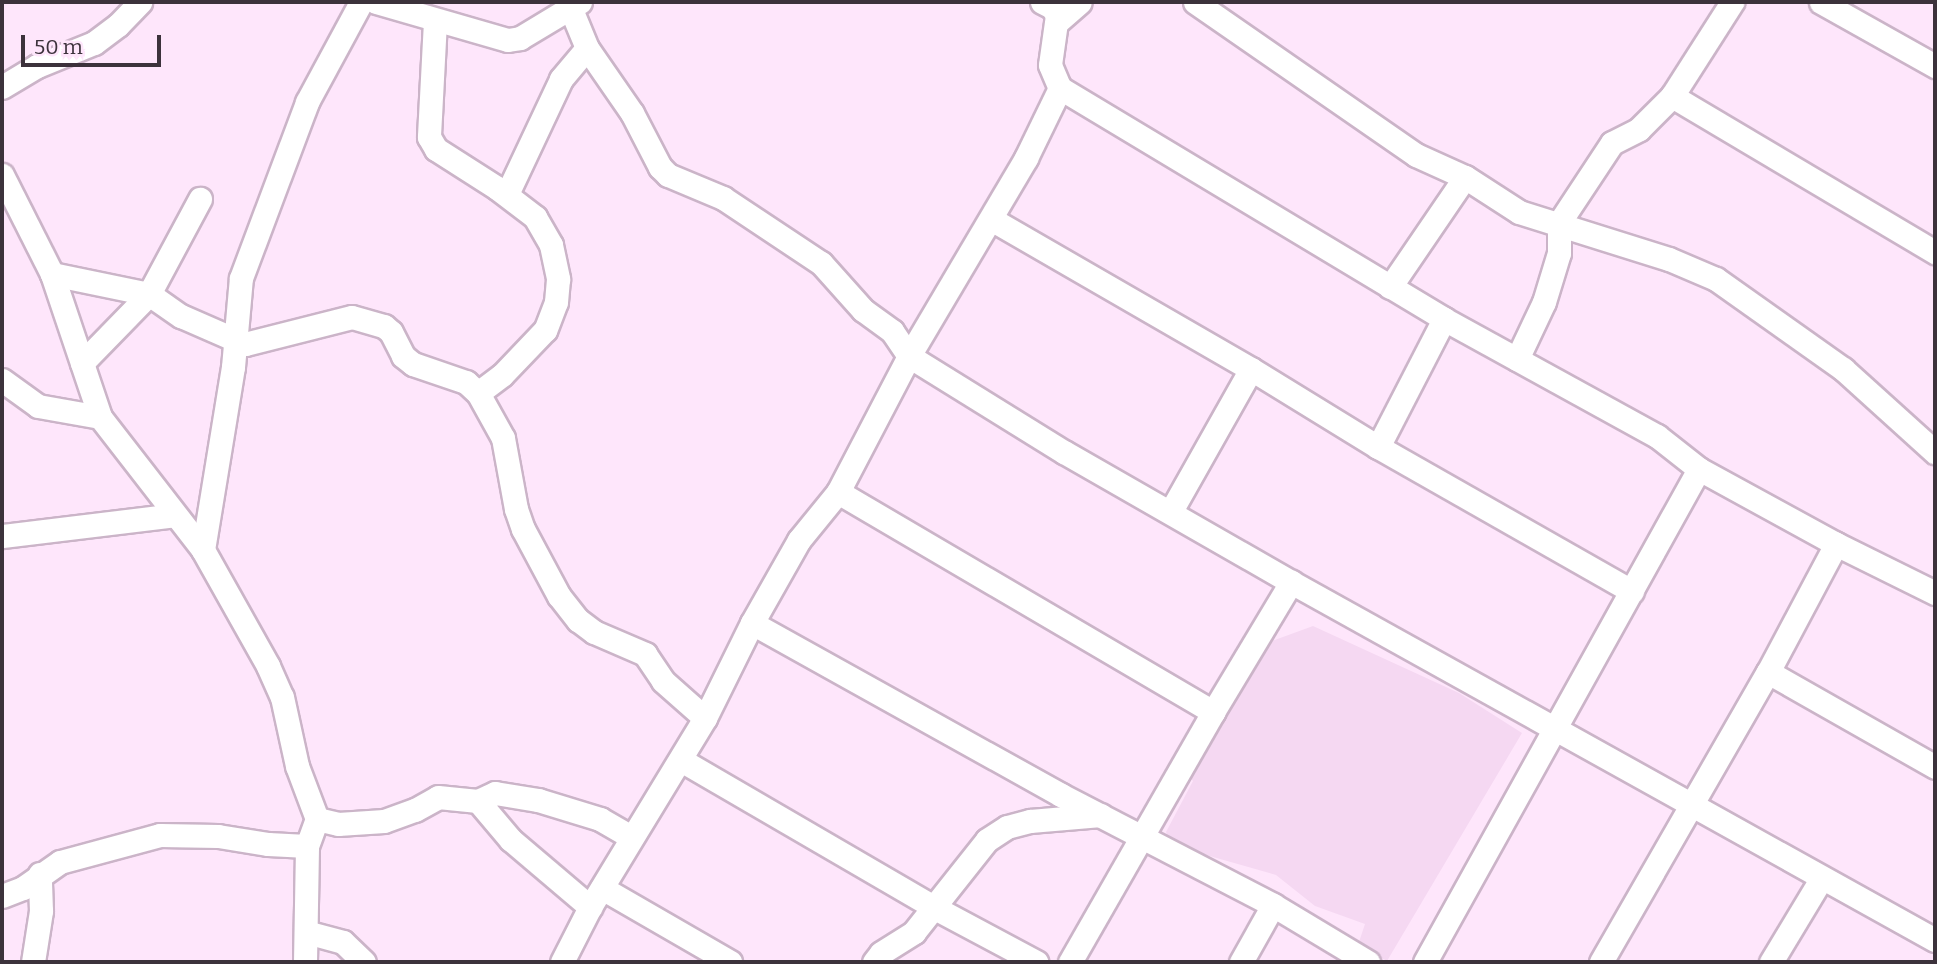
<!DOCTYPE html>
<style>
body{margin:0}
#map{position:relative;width:1937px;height:964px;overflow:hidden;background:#fee6fb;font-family:Bitter,serif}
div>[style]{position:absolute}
.built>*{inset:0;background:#f5d8f2}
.roads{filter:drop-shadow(2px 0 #cbb4c8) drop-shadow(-2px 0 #cbb4c8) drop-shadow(0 2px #cbb4c8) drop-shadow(0 -2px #cbb4c8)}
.minor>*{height:23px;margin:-11.5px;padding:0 11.5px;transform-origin:11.5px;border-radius:11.5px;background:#fff}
span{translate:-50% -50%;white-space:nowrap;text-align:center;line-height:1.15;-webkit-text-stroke:5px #fee6fb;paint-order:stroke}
.frame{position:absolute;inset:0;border:4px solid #3c323b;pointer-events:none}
.scale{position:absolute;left:21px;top:35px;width:140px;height:32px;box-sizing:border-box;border:4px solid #3c323b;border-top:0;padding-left:9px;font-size:21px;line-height:24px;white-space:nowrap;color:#3c323b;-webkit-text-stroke:5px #fee6fb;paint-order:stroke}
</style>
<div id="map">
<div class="built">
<i style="clip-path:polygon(1313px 626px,1459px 693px,1522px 733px,1387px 961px,1358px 945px,1365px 924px,1315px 906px,1276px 875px,1171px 845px,1166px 832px,1193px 781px,1187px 775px,1264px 644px)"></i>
</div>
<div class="roads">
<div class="minor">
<i style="left:376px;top:2px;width:137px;rotate:16.1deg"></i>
<i style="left:508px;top:40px;width:12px;rotate:-9deg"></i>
<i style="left:520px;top:38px;width:70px;rotate:-31deg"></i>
<i style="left:568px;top:2px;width:50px;rotate:67.6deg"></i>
<i style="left:587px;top:48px;width:79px;rotate:55.3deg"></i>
<i style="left:632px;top:113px;width:61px;rotate:62.6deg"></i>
<i style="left:660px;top:167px;width:11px;rotate:45deg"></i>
<i style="left:668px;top:175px;width:60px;rotate:22.7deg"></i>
<i style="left:723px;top:198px;width:118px;rotate:33.6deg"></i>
<i style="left:821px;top:263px;width:63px;rotate:48.2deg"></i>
<i style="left:863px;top:310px;width:36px;rotate:36deg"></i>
<i style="left:892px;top:331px;width:30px;rotate:56deg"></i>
<i style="left:909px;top:356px;width:182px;rotate:31.8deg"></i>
<i style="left:1064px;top:452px;width:262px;rotate:29.8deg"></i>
<i style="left:1291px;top:582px;width:737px;rotate:29.07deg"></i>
<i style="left:1042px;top:2px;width:11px;rotate:27deg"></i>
<i style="left:1052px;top:7px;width:9px;rotate:58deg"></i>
<i style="left:1057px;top:15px;width:50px;rotate:98deg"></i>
<i style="left:1050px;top:65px;width:25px;rotate:67deg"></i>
<i style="left:1060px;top:88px;width:448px;rotate:31deg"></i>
<i style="left:1444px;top:319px;width:243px;rotate:28.8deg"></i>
<i style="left:1657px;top:436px;width:53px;rotate:38.2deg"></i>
<i style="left:1699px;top:469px;width:156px;rotate:28.7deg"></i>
<i style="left:1836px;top:544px;width:110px;rotate:26.3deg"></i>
<i style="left:1195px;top:2px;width:269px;rotate:34.7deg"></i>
<i style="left:1416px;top:155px;width:54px;rotate:24.2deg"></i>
<i style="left:1465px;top:177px;width:64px;rotate:32.9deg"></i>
<i style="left:1519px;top:212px;width:157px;rotate:17.4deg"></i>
<i style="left:1669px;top:259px;width:51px;rotate:23.1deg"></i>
<i style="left:1716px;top:279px;width:156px;rotate:35.3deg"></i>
<i style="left:1843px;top:369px;width:124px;rotate:42.1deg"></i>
<i style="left:1821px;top:2px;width:131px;rotate:29.3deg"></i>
<i style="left:435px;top:21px;width:116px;rotate:93deg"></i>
<i style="left:429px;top:137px;width:14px;rotate:60deg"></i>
<i style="left:436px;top:149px;width:72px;rotate:32.6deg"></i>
<i style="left:497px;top:188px;width:48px;rotate:37.3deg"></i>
<i style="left:535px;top:217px;width:32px;rotate:60deg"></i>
<i style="left:551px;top:245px;width:35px;rotate:78deg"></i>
<i style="left:558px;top:279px;width:23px;rotate:95deg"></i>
<i style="left:556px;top:302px;width:30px;rotate:111deg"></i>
<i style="left:545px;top:330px;width:62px;rotate:133.7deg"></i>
<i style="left:502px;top:375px;width:30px;rotate:143deg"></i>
<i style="left:1057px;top:22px;width:30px;rotate:-41deg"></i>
<i style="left:2px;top:87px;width:41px;rotate:-31deg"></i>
<i style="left:37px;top:66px;width:61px;rotate:-22deg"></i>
<i style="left:94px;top:43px;width:30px;rotate:-37deg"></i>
<i style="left:118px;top:25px;width:32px;rotate:-46deg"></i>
<i style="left:1672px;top:96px;width:306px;rotate:30.7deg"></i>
<i style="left:2px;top:175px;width:111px;rotate:63.2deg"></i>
<i style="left:52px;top:274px;width:151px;rotate:71.4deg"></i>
<i style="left:100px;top:417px;width:168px;rotate:52.2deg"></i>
<i style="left:203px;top:550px;width:133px;rotate:60.7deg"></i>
<i style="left:268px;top:666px;width:34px;rotate:66deg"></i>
<i style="left:282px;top:697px;width:71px;rotate:77.7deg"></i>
<i style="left:297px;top:766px;width:57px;rotate:69.3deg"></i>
<i style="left:317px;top:819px;width:22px;rotate:13deg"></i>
<i style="left:338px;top:824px;width:46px;rotate:-3.7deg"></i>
<i style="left:384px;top:821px;width:33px;rotate:-20deg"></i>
<i style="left:415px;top:810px;width:26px;rotate:-29deg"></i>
<i style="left:438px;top:797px;width:40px;rotate:5.7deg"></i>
<i style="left:478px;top:801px;width:19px;rotate:-25deg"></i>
<i style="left:495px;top:793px;width:44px;rotate:9.2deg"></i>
<i style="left:538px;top:800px;width:65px;rotate:17deg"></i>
<i style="left:600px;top:819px;width:36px;rotate:30deg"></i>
<i style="left:507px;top:194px;width:127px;rotate:-64.8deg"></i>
<i style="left:561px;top:79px;width:40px;rotate:-50deg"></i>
<i style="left:991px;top:219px;width:300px;rotate:30deg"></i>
<i style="left:1251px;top:369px;width:149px;rotate:31.6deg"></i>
<i style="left:1378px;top:447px;width:292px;rotate:29.6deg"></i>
<i style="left:52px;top:274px;width:99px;rotate:11.7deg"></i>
<i style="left:149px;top:294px;width:39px;rotate:35deg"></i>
<i style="left:181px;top:316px;width:70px;rotate:23.6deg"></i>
<i style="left:245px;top:344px;width:110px;rotate:-14.2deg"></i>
<i style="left:352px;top:317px;width:33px;rotate:16deg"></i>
<i style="left:384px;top:326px;width:9px;rotate:41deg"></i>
<i style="left:391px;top:332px;width:27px;rotate:63deg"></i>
<i style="left:403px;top:356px;width:13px;rotate:39deg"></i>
<i style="left:413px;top:364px;width:56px;rotate:18.8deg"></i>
<i style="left:466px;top:382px;width:16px;rotate:43deg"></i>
<i style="left:478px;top:393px;width:51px;rotate:60.9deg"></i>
<i style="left:503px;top:438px;width:72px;rotate:79.6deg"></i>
<i style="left:516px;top:509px;width:21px;rotate:71deg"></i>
<i style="left:523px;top:529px;width:76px;rotate:61.8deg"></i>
<i style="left:559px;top:596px;width:31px;rotate:52deg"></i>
<i style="left:578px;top:620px;width:20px;rotate:37deg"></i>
<i style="left:594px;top:632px;width:56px;rotate:23.3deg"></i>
<i style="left:645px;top:654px;width:32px;rotate:56deg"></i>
<i style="left:663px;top:681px;width:56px;rotate:41.4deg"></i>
<i style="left:1390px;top:287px;width:133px;rotate:-55.7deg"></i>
<i style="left:1517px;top:359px;width:63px;rotate:-64.7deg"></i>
<i style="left:1544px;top:302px;width:51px;rotate:-73deg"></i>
<i style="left:1559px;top:253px;width:30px;rotate:-90deg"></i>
<i style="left:1559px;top:223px;width:96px;rotate:-56.5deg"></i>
<i style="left:1612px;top:143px;width:30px;rotate:-27deg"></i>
<i style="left:1639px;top:129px;width:47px;rotate:-45deg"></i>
<i style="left:1672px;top:96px;width:112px;rotate:-57.4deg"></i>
<i style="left:82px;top:363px;width:96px;rotate:-45.8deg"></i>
<i style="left:149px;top:294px;width:108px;rotate:-61.8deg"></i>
<i style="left:2px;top:380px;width:44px;rotate:35.8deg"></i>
<i style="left:38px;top:406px;width:63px;rotate:10.1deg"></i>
<i style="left:1378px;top:447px;width:144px;rotate:-62.7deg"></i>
<i style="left:838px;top:492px;width:435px;rotate:30.4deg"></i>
<i style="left:1171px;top:511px;width:163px;rotate:-60.6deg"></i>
<i style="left:2px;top:536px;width:174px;rotate:-6.9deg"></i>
<i style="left:203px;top:550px;width:185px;rotate:-80.7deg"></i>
<i style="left:233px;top:367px;width:89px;rotate:-84.9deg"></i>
<i style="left:241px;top:278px;width:188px;rotate:-69.4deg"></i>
<i style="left:307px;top:102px;width:114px;rotate:-61.6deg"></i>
<i style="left:752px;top:623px;width:354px;rotate:29.1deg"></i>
<i style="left:1061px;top:795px;width:239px;rotate:27.4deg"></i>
<i style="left:1273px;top:905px;width:111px;rotate:31deg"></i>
<i style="left:1768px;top:672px;width:192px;rotate:29.6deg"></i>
<i style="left:681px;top:760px;width:294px;rotate:30.2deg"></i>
<i style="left:935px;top:908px;width:115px;rotate:28.1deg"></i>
<i style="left:478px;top:801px;width:51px;rotate:49.8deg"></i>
<i style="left:511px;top:840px;width:104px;rotate:40.3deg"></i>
<i style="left:602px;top:888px;width:148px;rotate:30deg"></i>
<i style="left:2px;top:896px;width:22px;rotate:-21deg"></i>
<i style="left:23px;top:888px;width:45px;rotate:-35.1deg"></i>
<i style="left:60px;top:862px;width:104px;rotate:-15.1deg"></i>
<i style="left:160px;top:835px;width:58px;rotate:1deg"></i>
<i style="left:218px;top:836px;width:51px;rotate:9.1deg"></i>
<i style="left:268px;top:844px;width:39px;rotate:3deg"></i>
<i style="left:307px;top:846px;width:29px;rotate:-70deg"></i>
<i style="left:306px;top:932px;width:38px;rotate:15deg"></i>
<i style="left:343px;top:942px;width:29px;rotate:44deg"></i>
<i style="left:33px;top:962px;width:52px;rotate:-81.1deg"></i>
<i style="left:41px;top:911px;width:37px;rotate:-92deg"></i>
<i style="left:305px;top:962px;width:116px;rotate:-89deg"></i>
<i style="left:562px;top:962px;width:62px;rotate:-63deg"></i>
<i style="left:590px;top:907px;width:221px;rotate:-58.7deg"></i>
<i style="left:705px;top:718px;width:106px;rotate:-63.7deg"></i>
<i style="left:752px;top:623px;width:95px;rotate:-60.5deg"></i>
<i style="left:799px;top:540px;width:62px;rotate:-50.9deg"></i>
<i style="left:838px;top:492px;width:153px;rotate:-62.4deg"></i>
<i style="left:909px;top:356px;width:230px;rotate:-59.4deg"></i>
<i style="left:1026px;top:158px;width:78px;rotate:-64.1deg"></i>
<i style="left:874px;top:962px;width:11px;rotate:-52deg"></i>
<i style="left:881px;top:953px;width:39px;rotate:-32deg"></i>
<i style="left:914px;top:932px;width:117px;rotate:-51.6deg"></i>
<i style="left:987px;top:840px;width:24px;rotate:-33deg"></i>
<i style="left:1007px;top:827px;width:24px;rotate:-15deg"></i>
<i style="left:1030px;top:821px;width:71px;rotate:-4.8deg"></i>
<i style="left:1070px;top:962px;width:288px;rotate:-60.2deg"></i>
<i style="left:1213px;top:712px;width:152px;rotate:-59deg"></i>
<i style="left:1241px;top:962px;width:65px;rotate:-60.7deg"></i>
<i style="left:1425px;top:962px;width:564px;rotate:-60.94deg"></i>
<i style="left:1601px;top:962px;width:335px;rotate:-60.1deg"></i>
<i style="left:1768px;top:672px;width:145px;rotate:-62deg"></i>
<i style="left:1771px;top:962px;width:97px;rotate:-58.9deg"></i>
</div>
</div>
<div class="frame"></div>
<div class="scale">50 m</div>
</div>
